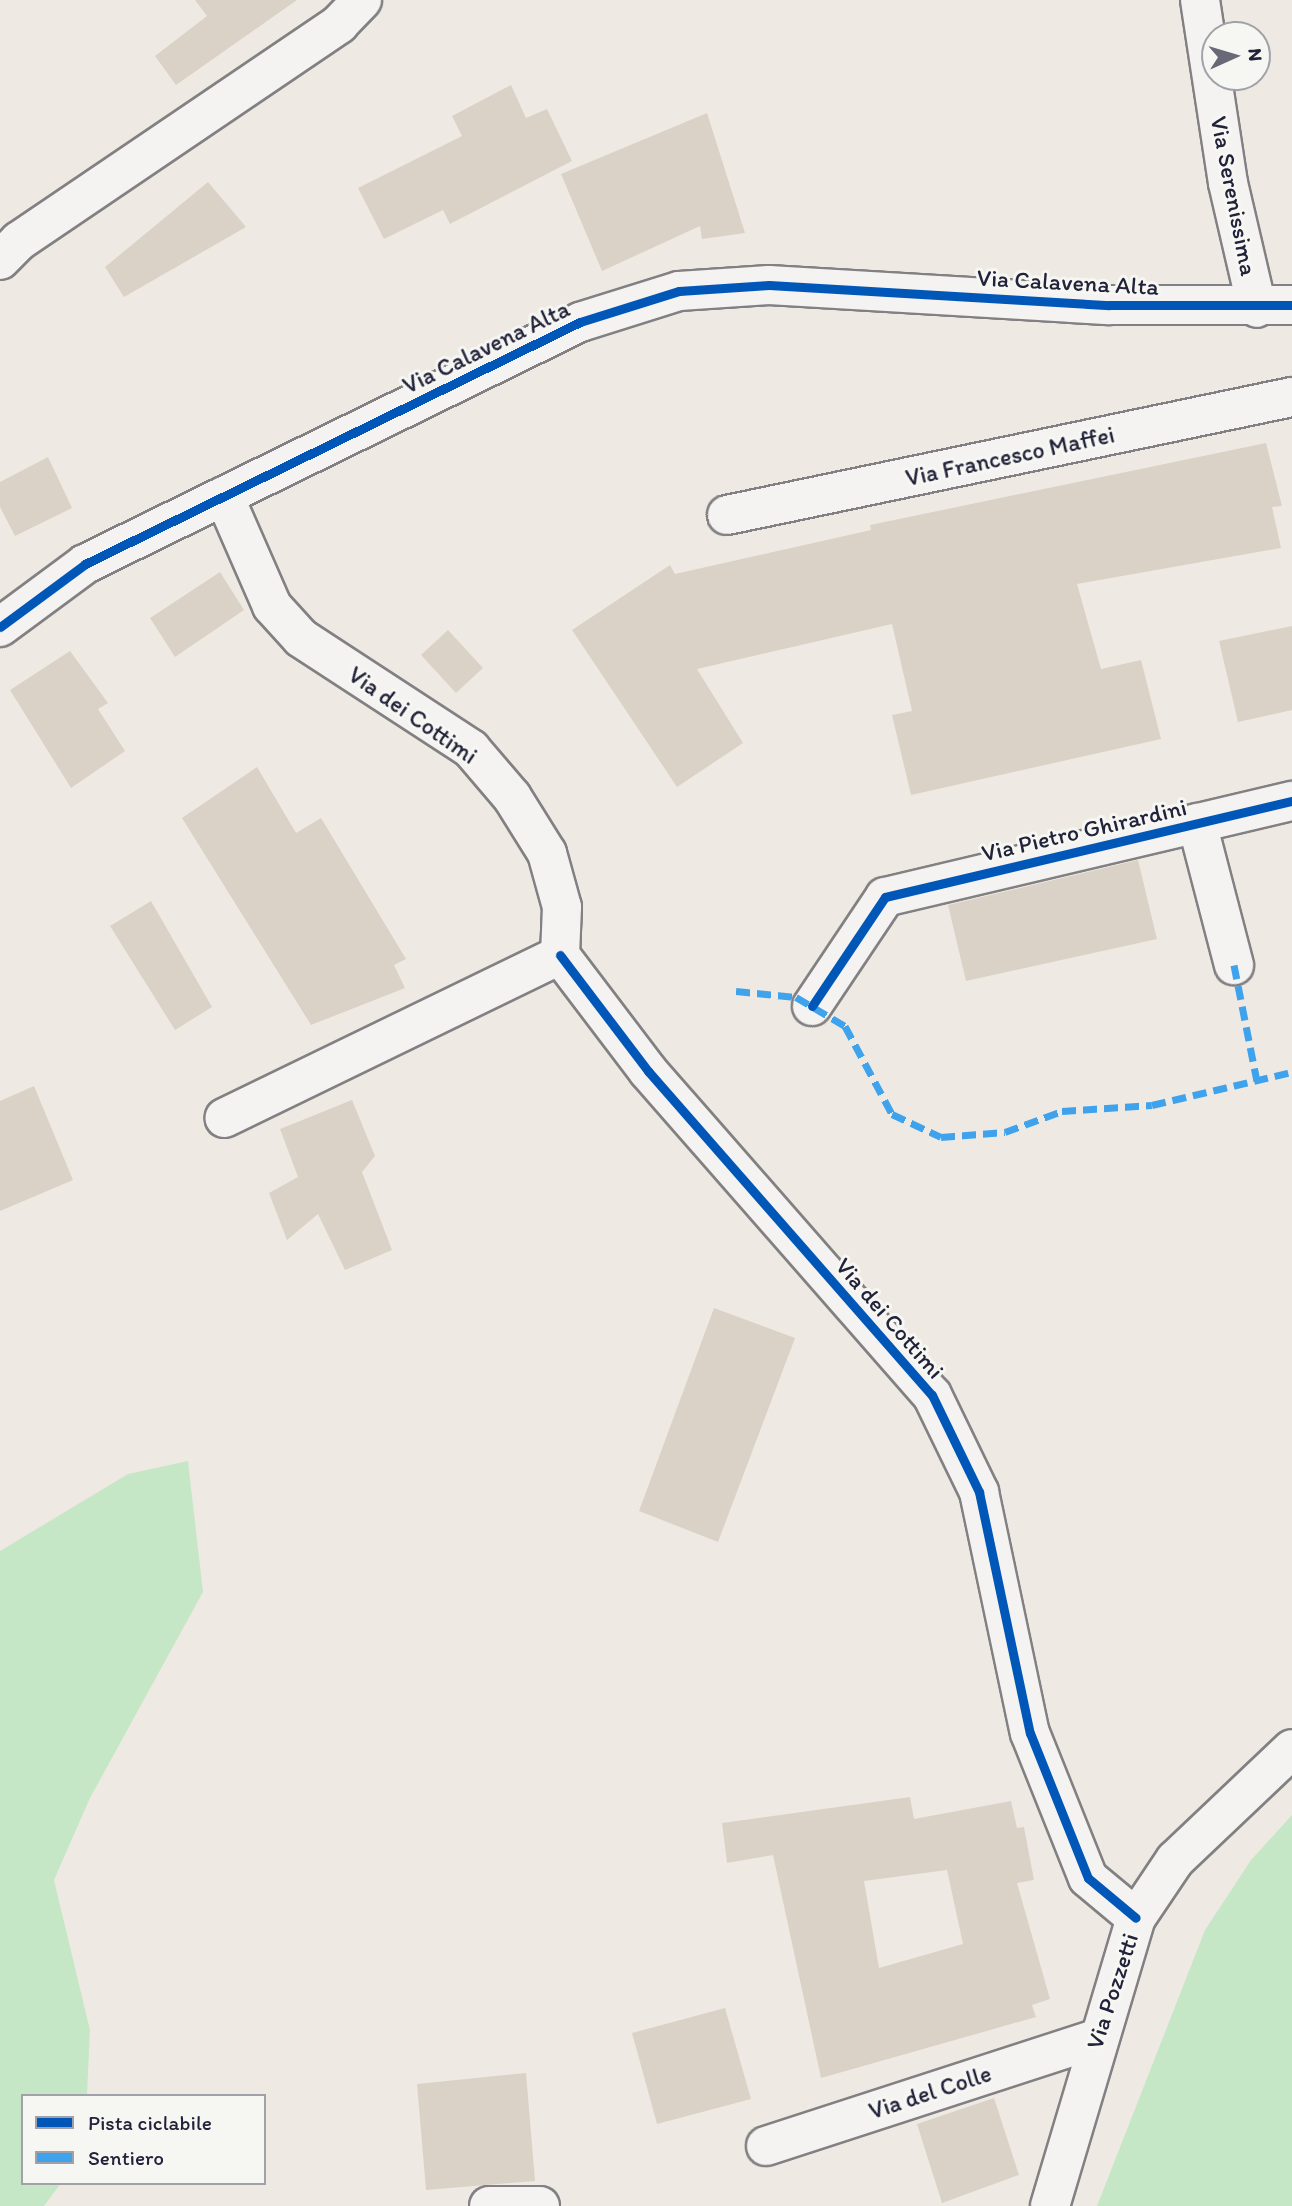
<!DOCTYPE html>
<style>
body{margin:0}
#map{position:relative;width:1292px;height:2206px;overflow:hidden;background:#eeeae3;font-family:Itim,sans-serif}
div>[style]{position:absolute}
.green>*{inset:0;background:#c6e7c5}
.building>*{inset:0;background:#dad2c6}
.roads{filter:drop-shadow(2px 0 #828082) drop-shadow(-2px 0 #828082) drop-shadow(0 2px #828082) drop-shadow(0 -2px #828082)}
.minor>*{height:38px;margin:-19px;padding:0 19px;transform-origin:19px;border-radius:19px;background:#f4f3f1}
.quiet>*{height:7px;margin-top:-3.5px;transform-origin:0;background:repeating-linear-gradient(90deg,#3ea2ec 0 14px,transparent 0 21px)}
.cycleway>*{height:9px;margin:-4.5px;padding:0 4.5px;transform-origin:4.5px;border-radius:4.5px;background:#0057b8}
span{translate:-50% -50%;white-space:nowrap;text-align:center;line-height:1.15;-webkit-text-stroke:6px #f6f6f2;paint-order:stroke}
.street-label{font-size:24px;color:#22223b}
.legend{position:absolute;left:21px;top:2094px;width:245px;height:91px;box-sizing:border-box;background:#f6f6f2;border:2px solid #a1a1a9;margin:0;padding:9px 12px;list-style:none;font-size:21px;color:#22223b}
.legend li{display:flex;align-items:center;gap:14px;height:35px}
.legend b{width:35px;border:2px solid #a1a1a9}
.north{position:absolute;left:1201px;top:21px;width:70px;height:70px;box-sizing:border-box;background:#f6f6f2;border:2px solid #a1a1a9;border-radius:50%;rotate:86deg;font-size:19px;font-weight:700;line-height:28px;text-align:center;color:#22223b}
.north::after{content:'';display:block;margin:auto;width:24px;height:32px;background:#696876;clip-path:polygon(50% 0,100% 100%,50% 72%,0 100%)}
</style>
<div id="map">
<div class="green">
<i style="clip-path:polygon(188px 1461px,203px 1592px,90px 1798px,54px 1880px,90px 2030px,87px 2096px,23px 2096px,23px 2183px,61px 2183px,44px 2206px,0 2206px,0 1551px,128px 1474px)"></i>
<i style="clip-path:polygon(1292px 1815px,1292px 2206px,1097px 2206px,1205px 1930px,1251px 1860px)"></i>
</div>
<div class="building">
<i style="clip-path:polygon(195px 0,297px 0,176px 85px,155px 56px,207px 16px)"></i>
<i style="clip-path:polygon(511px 85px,526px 118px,547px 109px,572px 161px,450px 224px,443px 210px,384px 239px,358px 188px,462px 136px,452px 116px)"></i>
<i style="clip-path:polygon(707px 113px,745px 233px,702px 239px,700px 226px,602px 271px,561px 174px)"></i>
<i style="clip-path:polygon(208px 182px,246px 227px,124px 297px,105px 267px)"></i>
<i style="clip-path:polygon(1266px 443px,1282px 506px,1272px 507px,1281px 548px,1077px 584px,1101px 669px,1141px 660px,1161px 739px,911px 795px,892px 715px,912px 711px,892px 624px,697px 669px,743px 743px,677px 787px,572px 630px,670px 565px,675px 574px,871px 530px,870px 525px)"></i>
<i style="clip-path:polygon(48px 457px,72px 508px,15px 536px,0 507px,0 482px)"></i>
<i style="clip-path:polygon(220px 572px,244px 610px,175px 657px,150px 618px)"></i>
<i style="clip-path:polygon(1292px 626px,1292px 710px,1238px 722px,1219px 641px)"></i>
<i style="clip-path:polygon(448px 630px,483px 668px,456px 693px,421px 655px)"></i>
<i style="clip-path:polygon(70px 651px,108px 703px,98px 709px,125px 751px,71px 788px,10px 690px)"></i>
<i style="clip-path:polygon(257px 767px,296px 833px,321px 818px,406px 959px,394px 965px,405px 988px,311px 1025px,182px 818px)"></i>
<i style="clip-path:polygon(1138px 860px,1157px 939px,966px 981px,948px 905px)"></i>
<i style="clip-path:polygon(151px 901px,212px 1007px,175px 1030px,110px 926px)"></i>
<i style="clip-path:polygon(34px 1086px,73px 1180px,0 1211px,0 1101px)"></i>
<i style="clip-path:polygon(352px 1100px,375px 1156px,362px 1172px,392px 1250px,345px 1270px,318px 1214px,287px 1240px,269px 1193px,298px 1177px,280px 1129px)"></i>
<i style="clip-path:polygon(714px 1308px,795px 1338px,718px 1542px,639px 1511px)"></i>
<i style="clip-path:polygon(evenodd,910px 1797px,914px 1819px,1011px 1801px,1017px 1828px,1024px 1827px,1034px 1880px,1017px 1883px,1050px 1999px,1032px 2005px,1036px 2017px,821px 2078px,773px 1855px,727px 1863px,722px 1823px,910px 1797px,947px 1870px,963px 1944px,879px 1968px,864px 1881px,947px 1870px)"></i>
<i style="clip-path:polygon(725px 2008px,751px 2099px,657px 2124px,632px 2033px)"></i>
<i style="clip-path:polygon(526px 2073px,535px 2181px,426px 2190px,417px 2084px)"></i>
<i style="clip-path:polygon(994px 2098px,1019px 2175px,942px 2203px,917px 2124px)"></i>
</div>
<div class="roads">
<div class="minor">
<i style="left:1200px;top:0;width:185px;rotate:81.3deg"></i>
<i style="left:1228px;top:183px;width:128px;rotate:76.9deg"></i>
<i style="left:0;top:260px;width:27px;rotate:-45deg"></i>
<i style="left:19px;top:241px;width:387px;rotate:-34.1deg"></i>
<i style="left:339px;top:24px;width:33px;rotate:-46deg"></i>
<i style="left:224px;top:496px;width:120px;rotate:66.4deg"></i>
<i style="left:272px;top:606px;width:43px;rotate:47.8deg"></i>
<i style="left:301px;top:638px;width:203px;rotate:33.1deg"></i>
<i style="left:471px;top:749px;width:63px;rotate:49.5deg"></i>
<i style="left:512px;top:797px;width:66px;rotate:58deg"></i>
<i style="left:547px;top:853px;width:56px;rotate:74.5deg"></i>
<i style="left:562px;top:907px;width:48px;rotate:92.4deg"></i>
<i style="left:560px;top:955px;width:373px;rotate:154.1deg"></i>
<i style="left:727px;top:515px;width:577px;rotate:-11.8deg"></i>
<i style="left:0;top:627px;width:106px;rotate:-36.5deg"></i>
<i style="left:85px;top:564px;width:551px;rotate:-26.05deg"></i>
<i style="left:580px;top:322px;width:104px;rotate:-17.4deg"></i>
<i style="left:679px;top:291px;width:90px;rotate:-3.8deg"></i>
<i style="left:769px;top:285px;width:341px;rotate:3.4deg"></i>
<i style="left:1109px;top:305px;width:183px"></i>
<i style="left:1197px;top:823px;width:147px;rotate:75.4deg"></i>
<i style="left:560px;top:955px;width:146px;rotate:52.8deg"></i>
<i style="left:648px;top:1071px;width:431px;rotate:48.8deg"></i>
<i style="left:932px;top:1395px;width:108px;rotate:64.1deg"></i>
<i style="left:979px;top:1492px;width:246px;rotate:78.1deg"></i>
<i style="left:1030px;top:1733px;width:156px;rotate:68.2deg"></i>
<i style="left:1088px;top:1878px;width:62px;rotate:39.8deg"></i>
<i style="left:812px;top:1006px;width:131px;rotate:-56.2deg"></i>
<i style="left:885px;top:897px;width:418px;rotate:-13.3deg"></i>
<i style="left:766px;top:2146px;width:346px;rotate:-18deg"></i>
<i style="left:489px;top:2206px;width:51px"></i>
<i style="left:1050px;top:2206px;width:301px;rotate:-73.4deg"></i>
<i style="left:1136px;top:1918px;width:70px;rotate:-56.1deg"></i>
<i style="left:1175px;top:1860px;width:161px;rotate:-43.5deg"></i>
</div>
</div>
<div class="quiet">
<i style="left:1234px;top:965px;width:118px;rotate:78.8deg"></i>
<i style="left:736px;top:991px;width:60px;rotate:5.7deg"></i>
<i style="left:796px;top:997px;width:57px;rotate:30.6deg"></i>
<i style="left:845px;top:1026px;width:100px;rotate:61.9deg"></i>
<i style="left:892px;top:1114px;width:54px;rotate:25.1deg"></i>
<i style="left:941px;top:1137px;width:64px;rotate:-4.5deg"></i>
<i style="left:1005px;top:1132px;width:61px;rotate:-20.2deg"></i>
<i style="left:1062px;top:1111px;width:90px;rotate:-3.8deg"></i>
<i style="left:1152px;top:1105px;width:144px;rotate:-13.3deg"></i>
</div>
<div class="cycleway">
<i style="left:0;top:627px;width:106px;rotate:-36.5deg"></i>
<i style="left:85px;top:564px;width:551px;rotate:-26.05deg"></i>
<i style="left:580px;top:322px;width:104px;rotate:-17.4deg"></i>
<i style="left:679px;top:291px;width:90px;rotate:-3.8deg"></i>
<i style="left:769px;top:285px;width:341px;rotate:3.4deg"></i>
<i style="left:1109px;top:305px;width:183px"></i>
<i style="left:560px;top:955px;width:146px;rotate:52.8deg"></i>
<i style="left:648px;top:1071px;width:431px;rotate:48.8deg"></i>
<i style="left:932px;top:1395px;width:108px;rotate:64.1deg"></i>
<i style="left:979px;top:1492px;width:246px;rotate:78.1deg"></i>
<i style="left:1030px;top:1733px;width:156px;rotate:68.2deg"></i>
<i style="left:1088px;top:1878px;width:62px;rotate:39.8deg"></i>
<i style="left:812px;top:1006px;width:131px;rotate:-56.2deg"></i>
<i style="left:885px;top:897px;width:418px;rotate:-13.3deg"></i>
</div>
<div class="street-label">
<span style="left:1234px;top:196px;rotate:79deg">Via Serenissima</span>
<span style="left:1068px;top:282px;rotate:3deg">Via Calavena Alta</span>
<span style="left:486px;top:347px;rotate:-26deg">Via Calavena Alta</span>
<span style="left:1010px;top:456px;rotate:-12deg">Via Francesco Maffei</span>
<span style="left:413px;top:715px;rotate:35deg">Via dei Cottimi</span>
<span style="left:1084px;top:830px;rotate:-13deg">Via Pietro Ghirardini</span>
<span style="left:890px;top:1318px;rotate:49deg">Via dei Cottimi</span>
<span style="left:1112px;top:1991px;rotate:-72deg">Via Pozzetti</span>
<span style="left:930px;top:2092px;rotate:-18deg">Via del Colle</span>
</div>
<ul class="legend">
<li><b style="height:9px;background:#0057b8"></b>Pista ciclabile</li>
<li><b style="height:9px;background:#3ea2ec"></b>Sentiero</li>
</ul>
<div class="north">N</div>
</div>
